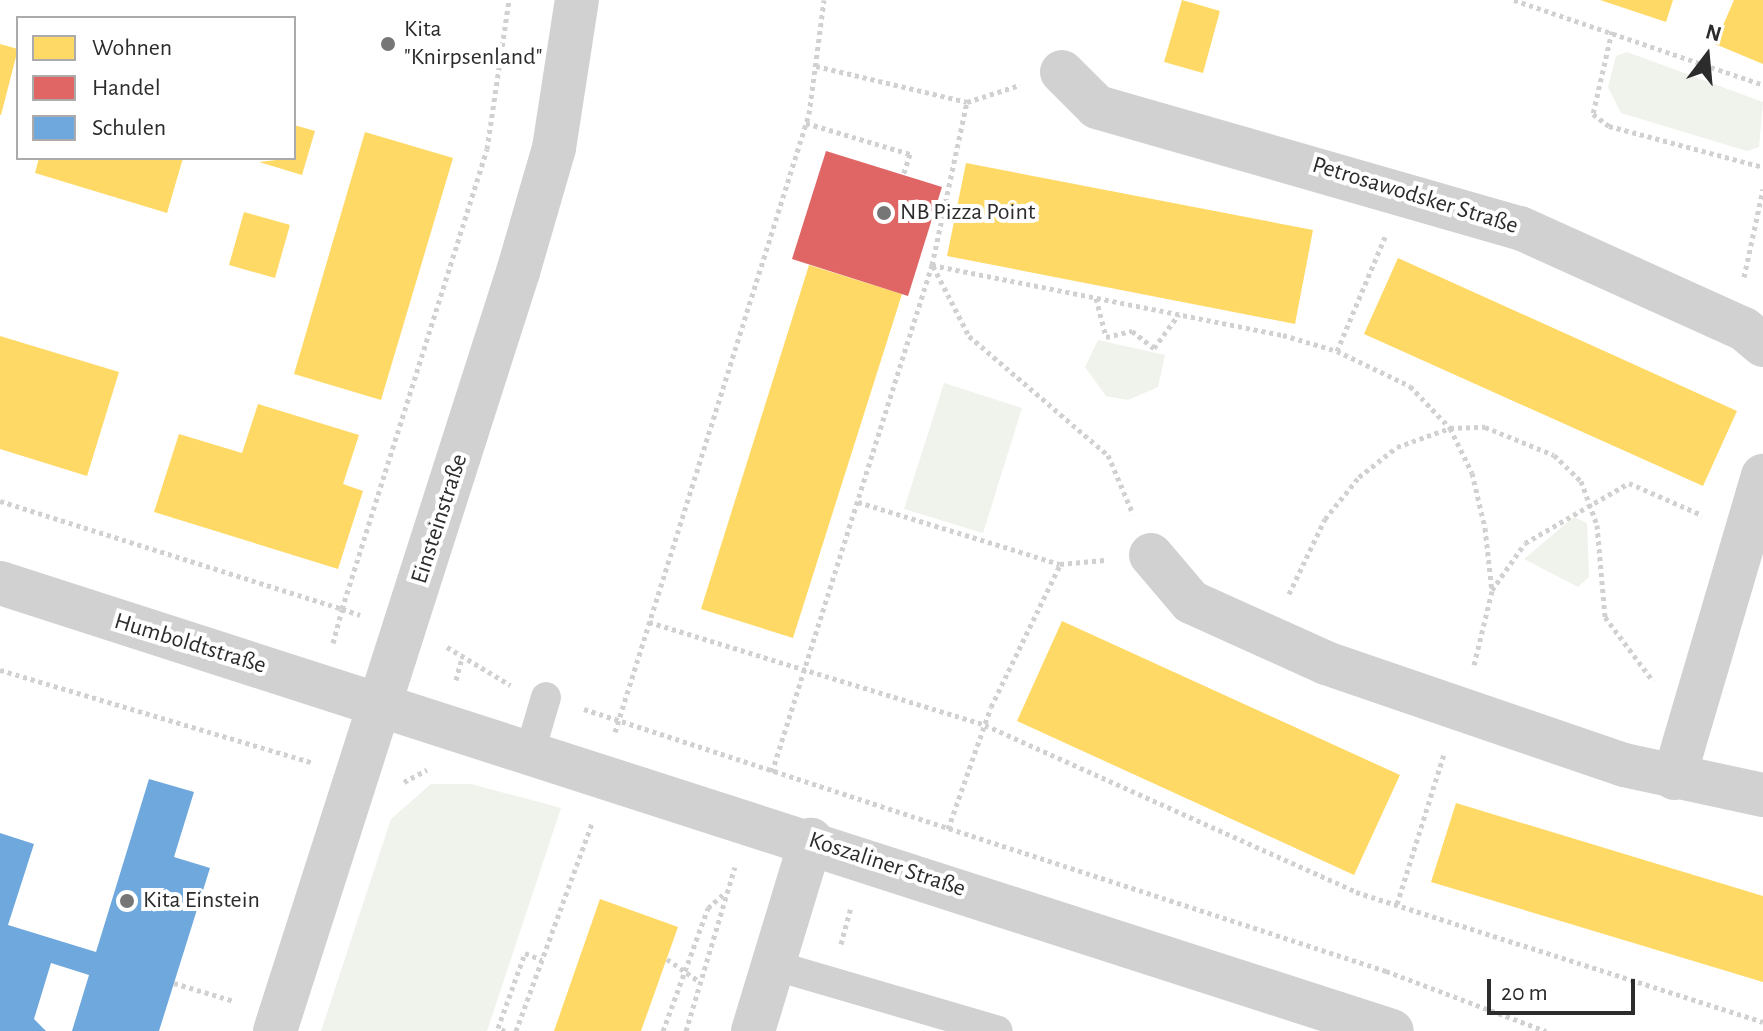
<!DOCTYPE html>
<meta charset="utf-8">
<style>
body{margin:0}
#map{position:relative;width:1763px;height:1031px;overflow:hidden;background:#fff;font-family:"Alegreya Sans",sans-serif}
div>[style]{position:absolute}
.green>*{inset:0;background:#eff3eb}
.homes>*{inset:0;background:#ffd966}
.shops>*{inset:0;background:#e06666}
.schools>*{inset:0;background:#6fa8dc}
.path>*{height:5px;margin-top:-2.5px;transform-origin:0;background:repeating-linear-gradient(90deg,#d1d1d1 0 4px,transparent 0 8px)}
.lane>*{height:30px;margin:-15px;padding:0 15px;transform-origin:15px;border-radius:15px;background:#d1d1d1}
.street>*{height:44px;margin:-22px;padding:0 22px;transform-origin:22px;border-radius:22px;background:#d1d1d1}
.dots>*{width:22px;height:22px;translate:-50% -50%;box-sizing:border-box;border:4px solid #fff;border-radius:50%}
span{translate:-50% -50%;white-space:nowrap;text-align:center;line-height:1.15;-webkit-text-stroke:8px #fff;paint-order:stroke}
.poi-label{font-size:24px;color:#2c2c2c}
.left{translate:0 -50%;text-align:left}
.street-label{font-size:24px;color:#2c2c2c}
.legend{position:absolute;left:16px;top:16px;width:280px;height:144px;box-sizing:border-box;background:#fff;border:2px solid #ababab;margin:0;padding:10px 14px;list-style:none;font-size:24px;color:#2c2c2c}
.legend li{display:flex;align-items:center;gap:16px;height:40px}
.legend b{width:40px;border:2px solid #ababab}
.north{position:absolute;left:1667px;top:16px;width:80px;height:80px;-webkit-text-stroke:6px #fff;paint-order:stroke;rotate:16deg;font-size:22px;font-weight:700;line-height:32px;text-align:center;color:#2c2c2c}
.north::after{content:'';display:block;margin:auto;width:28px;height:36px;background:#2c2c2c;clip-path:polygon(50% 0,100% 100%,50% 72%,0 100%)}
.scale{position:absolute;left:1487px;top:979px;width:148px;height:36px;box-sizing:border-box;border:4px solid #2c2c2c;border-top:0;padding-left:10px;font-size:24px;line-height:28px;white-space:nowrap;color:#2c2c2c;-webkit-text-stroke:6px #fff;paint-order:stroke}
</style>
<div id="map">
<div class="green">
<i style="clip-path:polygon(1627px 52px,1763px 102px,1759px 147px,1747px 151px,1621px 113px,1608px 87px,1616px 56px)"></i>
<i style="clip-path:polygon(1098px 340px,1165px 355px,1158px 387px,1128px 400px,1106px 396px,1085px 367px)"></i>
<i style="clip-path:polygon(944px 383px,1022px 408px,983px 533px,904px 509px)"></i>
<i style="clip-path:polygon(1574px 517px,1587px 523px,1589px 577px,1578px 587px,1524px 559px)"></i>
<i style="clip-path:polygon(431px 784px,471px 784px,561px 808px,487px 1031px,321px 1031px,391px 819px)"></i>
</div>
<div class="homes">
<i style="clip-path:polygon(1182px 0,1220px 11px,1203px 73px,1164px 62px)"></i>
<i style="clip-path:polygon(1600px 0,1673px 0,1666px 22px)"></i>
<i style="clip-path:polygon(1734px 0,1763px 0,1763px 64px,1715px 44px)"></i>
<i style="clip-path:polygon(0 44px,18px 49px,1px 115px,0 115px)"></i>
<i style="clip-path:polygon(294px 125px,315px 131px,302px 175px,259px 162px,294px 158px)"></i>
<i style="clip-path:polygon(365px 132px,453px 158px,381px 400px,294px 374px)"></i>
<i style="clip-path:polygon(39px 158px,183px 158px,167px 213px,35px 173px)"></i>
<i style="clip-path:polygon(966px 163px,1313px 230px,1295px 324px,947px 256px)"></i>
<i style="clip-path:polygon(244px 212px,290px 225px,275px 278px,229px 265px)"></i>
<i style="clip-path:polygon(1398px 258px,1737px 411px,1703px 486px,1364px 334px)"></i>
<i style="clip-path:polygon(809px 265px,902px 294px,793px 638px,701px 609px)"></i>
<i style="clip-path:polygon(0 336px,119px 372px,87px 476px,0 449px)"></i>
<i style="clip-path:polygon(258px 404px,359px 435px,343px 484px,363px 491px,338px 569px,154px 512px,179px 434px,242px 453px)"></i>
<i style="clip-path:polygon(1062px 621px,1400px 775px,1354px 875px,1017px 721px)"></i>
<i style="clip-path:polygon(1456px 803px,1763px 896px,1763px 982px,1431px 882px)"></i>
<i style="clip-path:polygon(600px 899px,678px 927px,641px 1031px,554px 1031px)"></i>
</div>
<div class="shops">
<i style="clip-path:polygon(826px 151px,942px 187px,908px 296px,792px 259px)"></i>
</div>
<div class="schools">
<i style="clip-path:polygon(149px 779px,194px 792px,174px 857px,210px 868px,159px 1031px,72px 1031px,89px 975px,51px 963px,34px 1019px,46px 1031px,0 1031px,0 833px,34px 844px,8px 925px,96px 952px)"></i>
</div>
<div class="path">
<i style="left:1514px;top:0;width:263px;rotate:18.8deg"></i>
<i style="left:1612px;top:31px;width:85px;rotate:102.9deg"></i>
<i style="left:1593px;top:114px;width:20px;rotate:37deg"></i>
<i style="left:1609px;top:126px;width:159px;rotate:14.9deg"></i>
<i style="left:816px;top:66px;width:155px;rotate:13.4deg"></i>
<i style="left:967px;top:102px;width:56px;rotate:-17.8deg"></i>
<i style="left:806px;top:123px;width:109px;rotate:16.6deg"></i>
<i style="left:910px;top:154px;width:23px;rotate:108deg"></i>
<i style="left:932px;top:265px;width:358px;rotate:11.3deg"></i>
<i style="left:1283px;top:335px;width:56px;rotate:16.5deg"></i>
<i style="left:1337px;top:351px;width:81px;rotate:25.6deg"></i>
<i style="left:1410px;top:386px;width:58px;rotate:46.4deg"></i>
<i style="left:1450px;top:428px;width:50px;rotate:63.9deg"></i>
<i style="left:1472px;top:473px;width:57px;rotate:76.7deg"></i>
<i style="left:1485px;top:528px;width:63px;rotate:83.7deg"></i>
<i style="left:1492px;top:591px;width:76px;rotate:103.7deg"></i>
<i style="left:933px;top:266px;width:79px;rotate:62.8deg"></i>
<i style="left:969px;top:336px;width:183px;rotate:40.6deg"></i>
<i style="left:1108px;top:455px;width:64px;rotate:67deg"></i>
<i style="left:1744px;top:277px;width:90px;rotate:-77.8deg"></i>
<i style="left:1096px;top:298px;width:40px;rotate:75.6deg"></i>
<i style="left:1106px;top:337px;width:27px;rotate:-13deg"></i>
<i style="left:1132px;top:331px;width:28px;rotate:38deg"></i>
<i style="left:1154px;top:348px;width:42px;rotate:-53.7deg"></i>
<i style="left:1337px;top:351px;width:124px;rotate:-67.2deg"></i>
<i style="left:0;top:501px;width:359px;rotate:17.5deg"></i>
<i style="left:342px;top:609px;width:482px;rotate:-72.5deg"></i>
<i style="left:487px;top:149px;width:151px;rotate:-81.6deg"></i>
<i style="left:858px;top:502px;width:211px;rotate:17.1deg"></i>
<i style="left:1060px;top:564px;width:45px;rotate:-5.1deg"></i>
<i style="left:1492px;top:590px;width:57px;rotate:-54.9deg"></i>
<i style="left:1525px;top:543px;width:120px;rotate:-30deg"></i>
<i style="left:1629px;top:483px;width:80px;rotate:23.7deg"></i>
<i style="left:1289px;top:594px;width:83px;rotate:-64.4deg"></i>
<i style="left:1325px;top:519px;width:54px;rotate:-51deg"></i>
<i style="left:1359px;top:477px;width:48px;rotate:-38.3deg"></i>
<i style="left:1397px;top:447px;width:56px;rotate:-19.7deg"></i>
<i style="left:1450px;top:428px;width:35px;rotate:-2deg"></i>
<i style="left:1485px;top:427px;width:74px;rotate:22.1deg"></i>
<i style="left:1554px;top:455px;width:37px;rotate:44deg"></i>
<i style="left:1581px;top:481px;width:47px;rotate:70deg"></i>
<i style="left:1597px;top:525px;width:92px;rotate:85deg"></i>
<i style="left:1605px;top:617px;width:80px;rotate:53.1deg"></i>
<i style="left:649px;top:622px;width:351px;rotate:17deg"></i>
<i style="left:985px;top:725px;width:407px;rotate:24.2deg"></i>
<i style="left:1356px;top:892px;width:427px;rotate:17.7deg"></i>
<i style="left:333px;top:643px;width:35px;rotate:-75deg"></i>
<i style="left:342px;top:609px;width:19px;rotate:18deg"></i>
<i style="left:447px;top:647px;width:74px;rotate:31.1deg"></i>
<i style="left:0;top:670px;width:327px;rotate:16.5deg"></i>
<i style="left:456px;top:680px;width:20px;rotate:-75deg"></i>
<i style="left:584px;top:709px;width:844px;rotate:18.09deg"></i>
<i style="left:1386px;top:971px;width:171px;rotate:20.6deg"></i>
<i style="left:615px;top:732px;width:648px;rotate:-72.57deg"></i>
<i style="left:809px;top:114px;width:115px;rotate:-82.5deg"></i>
<i style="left:772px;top:772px;width:532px;rotate:-72.49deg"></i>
<i style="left:932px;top:265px;width:167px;rotate:-77.9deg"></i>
<i style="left:404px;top:782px;width:26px;rotate:-28deg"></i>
<i style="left:948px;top:829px;width:129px;rotate:-70.6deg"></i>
<i style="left:991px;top:707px;width:158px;rotate:-64.1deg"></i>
<i style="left:1397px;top:904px;width:157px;rotate:-72.6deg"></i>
<i style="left:841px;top:944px;width:38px;rotate:-75deg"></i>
<i style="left:667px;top:959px;width:40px;rotate:34.9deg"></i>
<i style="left:174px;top:983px;width:63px;rotate:16.7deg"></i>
<i style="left:505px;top:1031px;width:8px;rotate:-157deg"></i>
<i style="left:498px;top:1028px;width:80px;rotate:-70.2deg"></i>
<i style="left:525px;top:953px;width:18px;rotate:22deg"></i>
<i style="left:516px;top:1031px;width:221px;rotate:-69.9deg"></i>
<i style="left:663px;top:1031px;width:131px;rotate:-69.9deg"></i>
<i style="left:708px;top:908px;width:24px;rotate:-42deg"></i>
<i style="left:686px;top:1031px;width:171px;rotate:-73.4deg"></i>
</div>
<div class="lane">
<i style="left:531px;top:748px;width:53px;rotate:-73.6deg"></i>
<i style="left:773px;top:965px;width:234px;rotate:16.3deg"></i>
</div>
<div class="street">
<i style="left:1062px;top:72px;width:49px;rotate:45deg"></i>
<i style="left:1097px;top:107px;width:440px;rotate:16deg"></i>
<i style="left:1520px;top:228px;width:246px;rotate:24.3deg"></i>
<i style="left:1744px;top:329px;width:25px;rotate:40deg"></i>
<i style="left:1151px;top:555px;width:62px;rotate:49.6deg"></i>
<i style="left:1191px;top:602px;width:148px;rotate:24.3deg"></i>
<i style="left:1326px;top:663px;width:315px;rotate:18.9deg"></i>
<i style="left:1624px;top:765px;width:142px;rotate:12.2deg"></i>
<i style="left:0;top:583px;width:1462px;rotate:17.84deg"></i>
<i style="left:1674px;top:778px;width:315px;rotate:-73.6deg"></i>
<i style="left:275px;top:1031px;width:797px;rotate:-72.25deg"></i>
<i style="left:518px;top:272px;width:129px;rotate:-73.8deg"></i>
<i style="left:554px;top:148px;width:150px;rotate:-81.2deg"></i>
<i style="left:753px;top:1031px;width:200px;rotate:-73.1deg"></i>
</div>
<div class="dots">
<i style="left:388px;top:44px;background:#767676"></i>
<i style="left:884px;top:213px;background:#767676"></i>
<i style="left:127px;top:901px;background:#767676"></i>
</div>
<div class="poi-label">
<span class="left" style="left:404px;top:44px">Kita<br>"Knirpsenland"</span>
<span class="left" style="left:900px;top:213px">NB Pizza Point</span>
<span class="left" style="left:143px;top:901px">Kita Einstein</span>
</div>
<div class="street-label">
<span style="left:1415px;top:196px;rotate:17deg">Petrosawodsker Straße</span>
<span style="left:440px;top:519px;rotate:-72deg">Einsteinstraße</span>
<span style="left:190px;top:644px;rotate:17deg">Humboldtstraße</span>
<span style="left:887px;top:865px;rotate:18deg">Koszaliner Straße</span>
</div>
<ul class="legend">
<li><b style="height:22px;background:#ffd966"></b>Wohnen</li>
<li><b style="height:22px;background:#e06666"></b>Handel</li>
<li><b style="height:22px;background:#6fa8dc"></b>Schulen</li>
</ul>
<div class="north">N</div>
<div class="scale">20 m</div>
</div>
